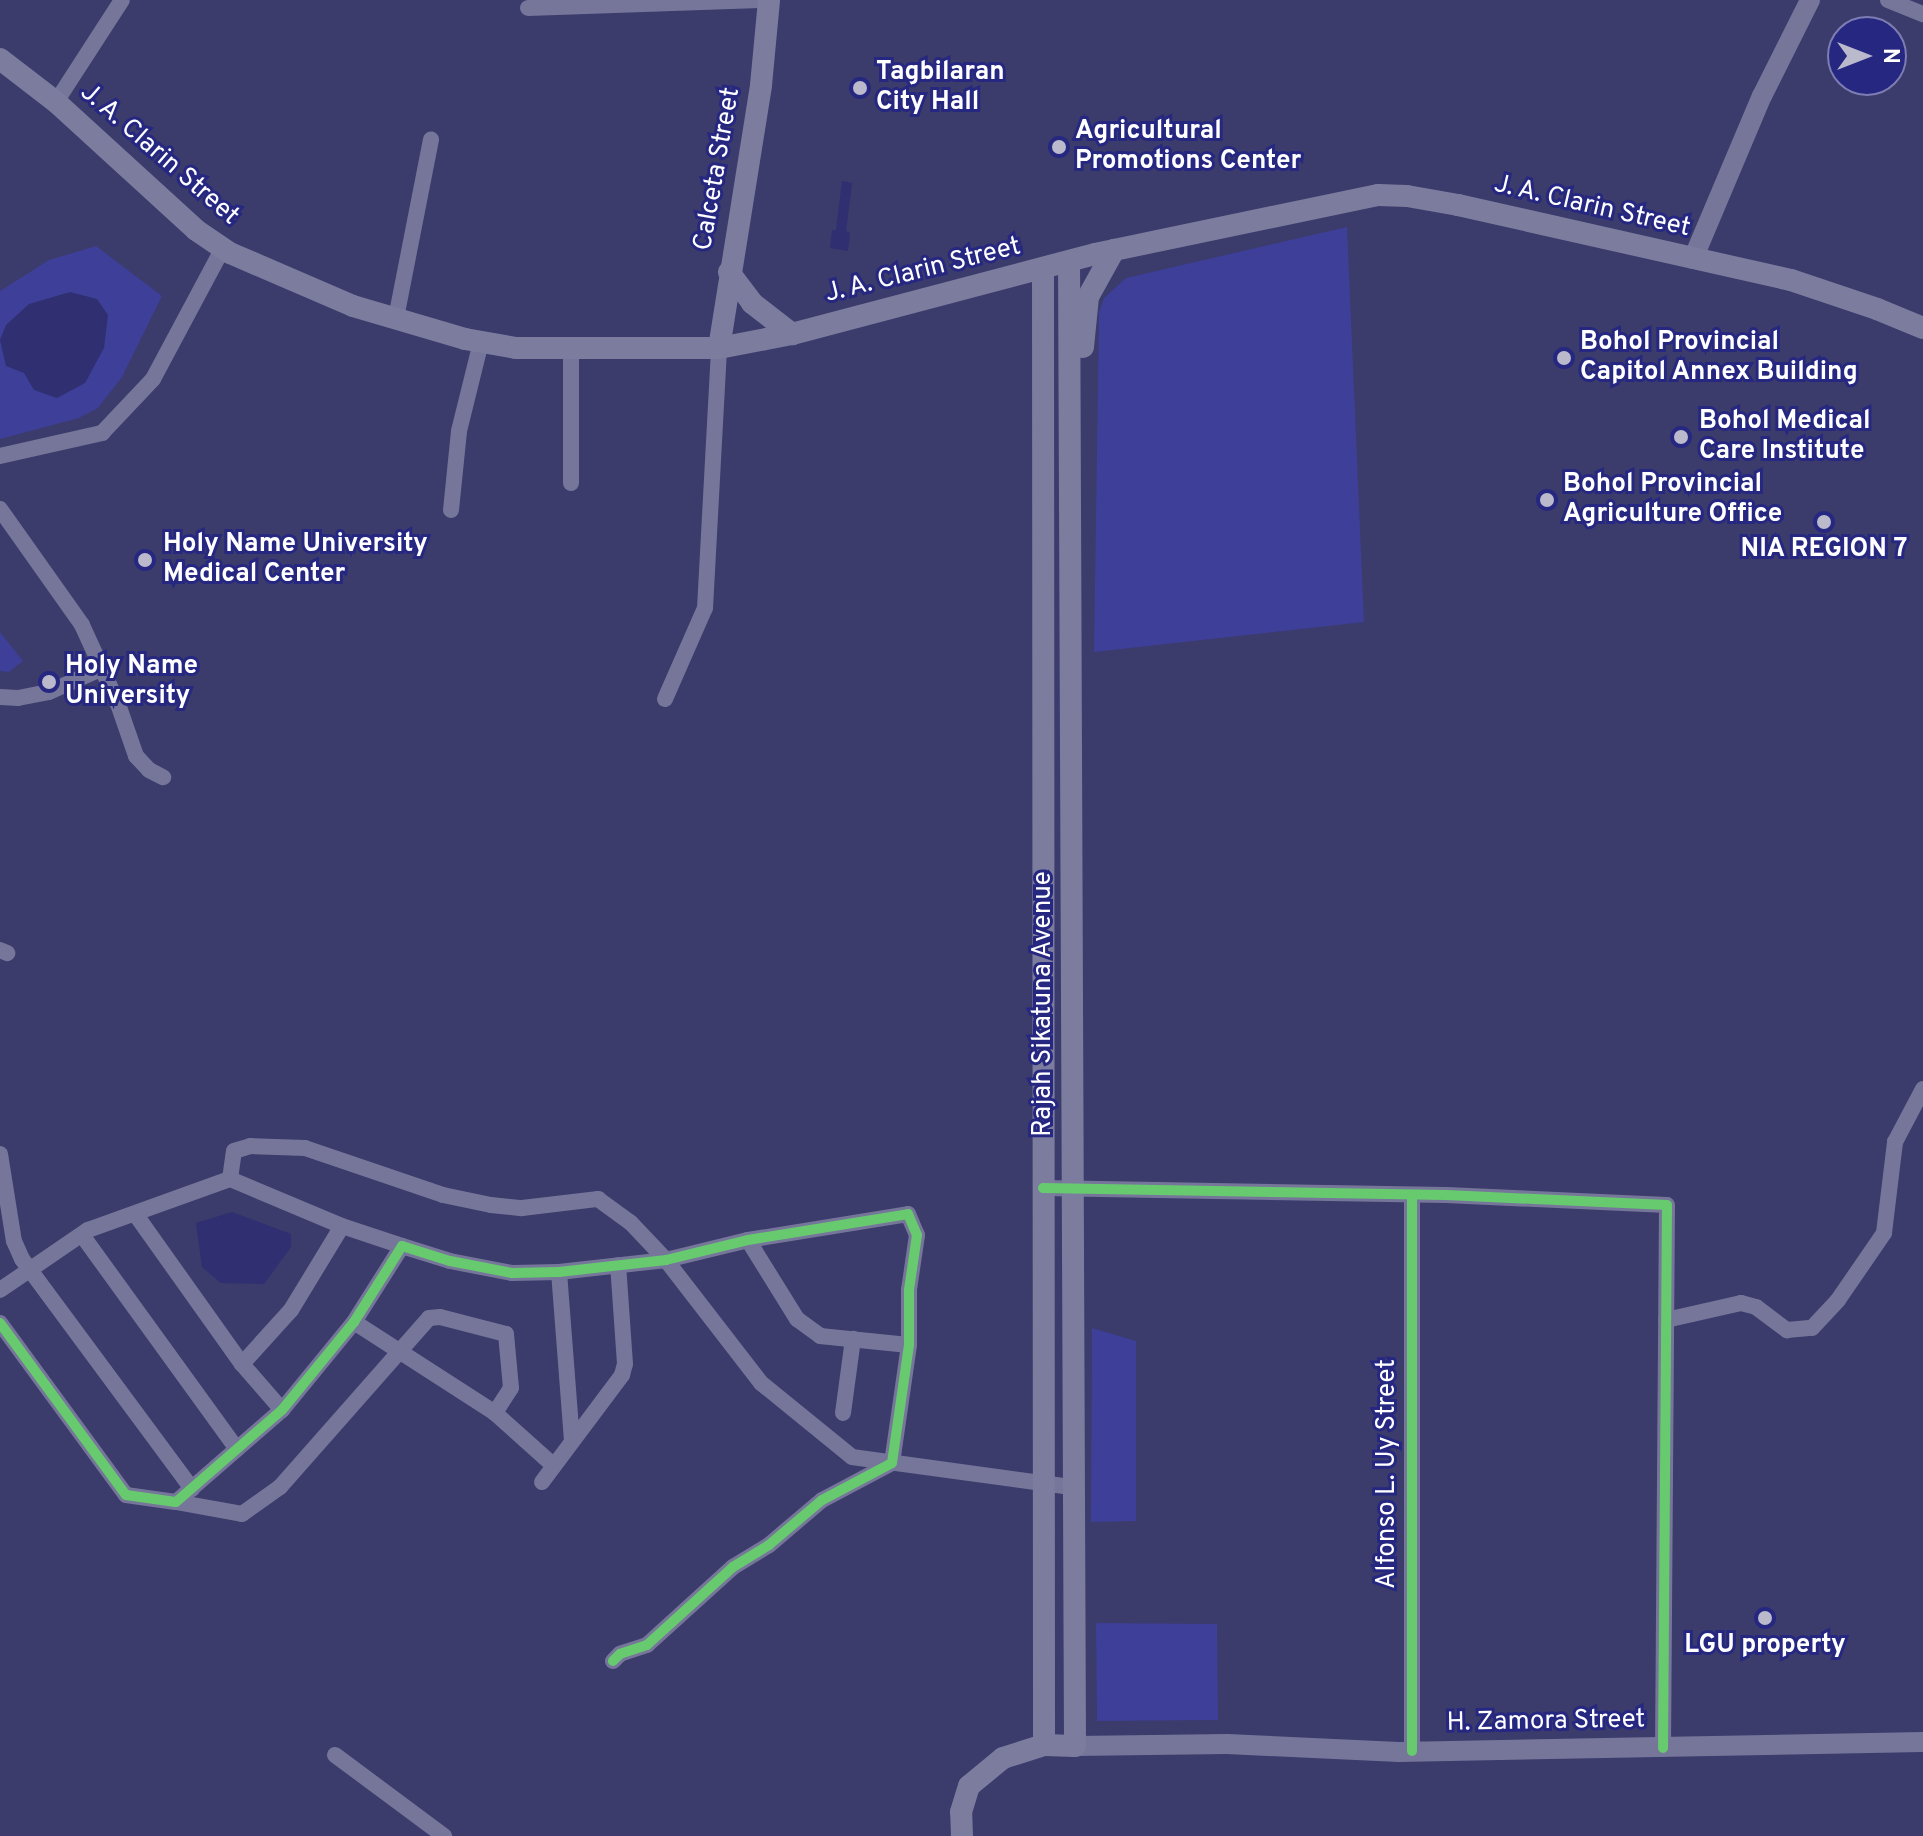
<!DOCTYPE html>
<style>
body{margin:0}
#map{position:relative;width:1923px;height:1836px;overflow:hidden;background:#3b3b6c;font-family:Overpass,sans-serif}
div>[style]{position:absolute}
.green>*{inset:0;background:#3e3f98}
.water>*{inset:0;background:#2f2f71}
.minor>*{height:16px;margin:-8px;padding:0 8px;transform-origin:8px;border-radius:8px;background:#76769a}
.tertiary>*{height:20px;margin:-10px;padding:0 10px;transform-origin:10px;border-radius:10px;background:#76769a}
.secondary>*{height:22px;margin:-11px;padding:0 11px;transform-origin:11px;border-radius:11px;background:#7c7c9f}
.cycleway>*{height:10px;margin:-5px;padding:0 5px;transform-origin:5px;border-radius:5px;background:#67ca6e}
.dots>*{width:22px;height:22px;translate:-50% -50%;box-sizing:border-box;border:4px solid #262781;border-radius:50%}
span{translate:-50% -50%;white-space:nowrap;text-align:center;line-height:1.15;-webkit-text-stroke:6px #262781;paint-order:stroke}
.poi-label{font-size:26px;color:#fff;font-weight:700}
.left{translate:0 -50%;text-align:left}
.street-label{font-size:26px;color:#fff}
.north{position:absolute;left:1827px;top:16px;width:80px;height:80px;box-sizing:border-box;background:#262781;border:2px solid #7d7db3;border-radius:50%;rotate:90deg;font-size:22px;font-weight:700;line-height:32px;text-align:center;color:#fff}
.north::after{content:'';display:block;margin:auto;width:28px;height:36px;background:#babacc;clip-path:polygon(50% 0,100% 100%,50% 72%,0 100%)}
</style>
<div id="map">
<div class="green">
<i style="clip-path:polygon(1347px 227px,1364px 622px,1094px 652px,1099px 312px,1104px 298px,1126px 278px)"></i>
<i style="clip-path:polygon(96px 246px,162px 296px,122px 377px,98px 408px,79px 418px,0 439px,0 291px,49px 260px)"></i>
<i style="clip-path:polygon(0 632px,23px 661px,9px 672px,0 671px)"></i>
<i style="clip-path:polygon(1092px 1328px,1136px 1341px,1136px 1521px,1091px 1522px)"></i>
<i style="clip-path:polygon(1096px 1623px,1217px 1624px,1218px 1720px,1097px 1721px)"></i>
</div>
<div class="water">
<i style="clip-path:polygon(842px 181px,852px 183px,846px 231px,850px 233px,848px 251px,830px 248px,832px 230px,836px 230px)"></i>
<i style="clip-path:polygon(70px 292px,97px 299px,108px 315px,104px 348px,85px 383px,57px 398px,34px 390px,24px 373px,6px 366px,0 340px,6px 325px,29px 304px)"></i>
<i style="clip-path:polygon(232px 1212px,291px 1234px,291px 1247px,264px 1284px,221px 1283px,202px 1267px,196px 1223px)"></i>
</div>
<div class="minor">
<i style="left:1888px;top:0;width:38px;rotate:22deg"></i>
<i style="left:528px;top:8px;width:232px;rotate:-2deg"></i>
<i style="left:56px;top:102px;width:121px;rotate:-57.1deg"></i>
<i style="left:396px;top:318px;width:182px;rotate:-78.9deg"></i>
<i style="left:571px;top:347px;width:136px;rotate:90deg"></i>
<i style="left:0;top:456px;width:105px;rotate:-12.7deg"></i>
<i style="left:102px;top:433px;width:74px;rotate:-46.6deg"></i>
<i style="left:153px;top:379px;width:149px;rotate:-61.9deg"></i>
<i style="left:0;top:509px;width:142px;rotate:54.7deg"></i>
<i style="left:82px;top:625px;width:87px;rotate:65.5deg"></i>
<i style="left:118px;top:704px;width:55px;rotate:70.9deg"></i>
<i style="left:136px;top:756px;width:19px;rotate:47deg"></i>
<i style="left:149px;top:770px;width:16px;rotate:27deg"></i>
<i style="left:451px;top:510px;width:79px;rotate:-84.2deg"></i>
<i style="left:459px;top:431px;width:92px;rotate:-76.1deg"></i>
<i style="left:0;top:697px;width:18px;rotate:3deg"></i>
<i style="left:18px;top:698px;width:32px;rotate:-11deg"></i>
<i style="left:49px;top:692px;width:59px;rotate:-24deg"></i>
<i style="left:665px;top:699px;width:99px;rotate:-66.3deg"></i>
<i style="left:705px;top:608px;width:260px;rotate:-86.9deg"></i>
<i style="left:0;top:950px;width:8px;rotate:23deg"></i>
<i style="left:0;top:1154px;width:88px;rotate:80.9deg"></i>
<i style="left:14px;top:1241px;width:20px;rotate:66deg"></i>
<i style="left:22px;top:1259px;width:286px;rotate:53.5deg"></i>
<i style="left:230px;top:1179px;width:28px;rotate:-82deg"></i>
<i style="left:234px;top:1151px;width:17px;rotate:-17deg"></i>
<i style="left:250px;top:1146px;width:55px;rotate:2.1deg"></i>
<i style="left:305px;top:1148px;width:146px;rotate:18.8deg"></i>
<i style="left:443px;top:1195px;width:49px;rotate:11.8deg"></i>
<i style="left:491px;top:1205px;width:31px;rotate:6deg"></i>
<i style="left:522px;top:1208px;width:77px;rotate:-6.8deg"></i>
<i style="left:598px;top:1199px;width:39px;rotate:36deg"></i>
<i style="left:630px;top:1222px;width:52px;rotate:46.5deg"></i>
<i style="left:666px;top:1260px;width:155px;rotate:52.3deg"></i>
<i style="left:761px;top:1383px;width:117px;rotate:39.1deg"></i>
<i style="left:852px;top:1457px;width:221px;rotate:7.8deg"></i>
<i style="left:1043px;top:1188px;width:403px;rotate:1deg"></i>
<i style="left:1446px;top:1195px;width:221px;rotate:2.6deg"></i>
<i style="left:1667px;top:1205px;width:543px;rotate:90.42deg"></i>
<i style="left:1412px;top:1196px;width:555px;rotate:90deg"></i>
<i style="left:136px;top:1215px;width:183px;rotate:54.6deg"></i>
<i style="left:242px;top:1364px;width:61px;rotate:49deg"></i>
<i style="left:82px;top:1235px;width:264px;rotate:54.1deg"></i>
<i style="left:748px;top:1240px;width:93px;rotate:58.2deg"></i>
<i style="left:797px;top:1319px;width:29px;rotate:36deg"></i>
<i style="left:820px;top:1336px;width:89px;rotate:5.8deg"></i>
<i style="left:559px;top:1272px;width:169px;rotate:85.6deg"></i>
<i style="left:0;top:1290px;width:107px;rotate:-34.3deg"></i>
<i style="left:88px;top:1230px;width:151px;rotate:-19.8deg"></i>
<i style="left:230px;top:1179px;width:121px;rotate:22.8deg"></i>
<i style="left:342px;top:1226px;width:63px;rotate:18.4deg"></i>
<i style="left:1666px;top:1320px;width:77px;rotate:-12.8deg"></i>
<i style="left:1741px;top:1303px;width:16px;rotate:15deg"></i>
<i style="left:1756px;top:1307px;width:39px;rotate:37deg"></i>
<i style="left:1787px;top:1330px;width:25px;rotate:-5deg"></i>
<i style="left:1812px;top:1328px;width:38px;rotate:-47deg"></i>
<i style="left:1838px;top:1300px;width:81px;rotate:-55.5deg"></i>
<i style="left:1884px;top:1233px;width:92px;rotate:-83.1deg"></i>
<i style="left:1895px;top:1142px;width:60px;rotate:-62.2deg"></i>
<i style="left:354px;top:1322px;width:168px;rotate:32.8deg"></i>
<i style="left:495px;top:1413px;width:79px;rotate:41.9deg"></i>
<i style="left:0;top:1323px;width:213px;rotate:53.8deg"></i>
<i style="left:126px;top:1495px;width:50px;rotate:8deg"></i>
<i style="left:176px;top:1502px;width:140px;rotate:-41deg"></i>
<i style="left:282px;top:1410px;width:114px;rotate:-50.7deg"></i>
<i style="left:354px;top:1322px;width:90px;rotate:-57.7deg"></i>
<i style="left:402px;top:1246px;width:50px;rotate:17.4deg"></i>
<i style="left:450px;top:1261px;width:63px;rotate:11deg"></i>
<i style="left:512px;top:1273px;width:47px;rotate:-1.2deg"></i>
<i style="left:559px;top:1272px;width:108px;rotate:-6.4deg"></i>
<i style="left:666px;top:1260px;width:84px;rotate:-13.7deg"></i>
<i style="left:748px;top:1240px;width:162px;rotate:-9.2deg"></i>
<i style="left:908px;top:1214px;width:23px;rotate:67deg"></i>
<i style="left:917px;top:1235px;width:56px;rotate:98.3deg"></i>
<i style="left:909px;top:1290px;width:55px;rotate:90deg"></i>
<i style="left:909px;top:1345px;width:119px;rotate:98.2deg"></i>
<i style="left:892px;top:1463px;width:79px;rotate:152.1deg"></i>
<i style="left:822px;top:1500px;width:70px;rotate:139.7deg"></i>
<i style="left:769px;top:1545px;width:42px;rotate:148.6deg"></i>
<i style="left:733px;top:1567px;width:116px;rotate:137.8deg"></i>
<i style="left:647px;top:1645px;width:28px;rotate:162deg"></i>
<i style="left:620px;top:1654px;width:10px;rotate:135deg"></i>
<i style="left:242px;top:1364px;width:73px;rotate:-47.8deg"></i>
<i style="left:291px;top:1310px;width:98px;rotate:-58.7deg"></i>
<i style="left:843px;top:1413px;width:75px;rotate:-82.3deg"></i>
<i style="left:542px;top:1482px;width:134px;rotate:-53.2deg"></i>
<i style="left:622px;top:1375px;width:11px;rotate:-75deg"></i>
<i style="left:625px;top:1364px;width:99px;rotate:-94deg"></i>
<i style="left:176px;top:1502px;width:67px;rotate:10.3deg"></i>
<i style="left:242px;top:1514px;width:47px;rotate:-35.4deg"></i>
<i style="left:280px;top:1487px;width:225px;rotate:-48.6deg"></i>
<i style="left:429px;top:1318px;width:11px;rotate:-5deg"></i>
<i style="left:440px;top:1317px;width:68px;rotate:14.4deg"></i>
<i style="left:506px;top:1334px;width:54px;rotate:84.7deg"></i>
<i style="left:511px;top:1388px;width:30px;rotate:123deg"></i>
<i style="left:335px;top:1755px;width:136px;rotate:36.6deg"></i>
</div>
<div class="tertiary">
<i style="left:1693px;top:259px;width:177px;rotate:-67.1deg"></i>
<i style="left:1762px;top:96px;width:107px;rotate:-63.4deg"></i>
<i style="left:1075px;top:1746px;width:152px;rotate:-0.8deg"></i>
<i style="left:1227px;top:1744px;width:172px;rotate:2.7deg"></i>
<i style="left:1399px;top:1752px;width:524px;rotate:-1.09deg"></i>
</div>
<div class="secondary">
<i style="left:0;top:59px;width:71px;rotate:37.5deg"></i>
<i style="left:56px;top:102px;width:190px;rotate:42.4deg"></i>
<i style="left:196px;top:230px;width:41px;rotate:34.1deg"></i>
<i style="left:230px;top:253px;width:134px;rotate:23.3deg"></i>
<i style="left:353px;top:306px;width:117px;rotate:16.4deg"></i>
<i style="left:465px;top:339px;width:52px;rotate:10deg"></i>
<i style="left:516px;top:348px;width:203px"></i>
<i style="left:719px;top:348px;width:74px;rotate:-10.9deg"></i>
<i style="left:792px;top:334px;width:313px;rotate:-14.8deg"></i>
<i style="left:1095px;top:254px;width:289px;rotate:-11.8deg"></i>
<i style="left:1378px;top:195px;width:29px;rotate:2deg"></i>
<i style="left:1407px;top:196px;width:52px;rotate:10deg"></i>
<i style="left:1458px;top:205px;width:341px;rotate:12.7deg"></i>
<i style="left:1791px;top:280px;width:91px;rotate:18.6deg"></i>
<i style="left:1877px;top:309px;width:50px;rotate:22.4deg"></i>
<i style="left:1043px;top:270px;width:1475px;rotate:89.96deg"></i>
<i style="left:729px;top:272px;width:39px;rotate:53deg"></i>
<i style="left:752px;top:303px;width:51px;rotate:37.8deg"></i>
<i style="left:1083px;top:347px;width:50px;rotate:-84.3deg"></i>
<i style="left:1088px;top:297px;width:54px;rotate:-61deg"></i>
<i style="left:719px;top:348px;width:266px;rotate:-80.9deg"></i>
<i style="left:761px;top:85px;width:85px;rotate:-84.6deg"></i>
<i style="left:962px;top:1836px;width:24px;rotate:-92deg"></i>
<i style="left:961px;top:1812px;width:27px;rotate:-73deg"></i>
<i style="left:969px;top:1786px;width:44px;rotate:-39.5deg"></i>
<i style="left:1003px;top:1758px;width:43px;rotate:-17.6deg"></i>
<i style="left:1044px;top:1745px;width:31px;rotate:2deg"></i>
<i style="left:1075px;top:1746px;width:1484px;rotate:-90.23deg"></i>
</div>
<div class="cycleway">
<i style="left:1043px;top:1188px;width:403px;rotate:1deg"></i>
<i style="left:1446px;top:1195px;width:221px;rotate:2.6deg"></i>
<i style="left:1667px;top:1205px;width:543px;rotate:90.42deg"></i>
<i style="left:1412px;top:1196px;width:555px;rotate:90deg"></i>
<i style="left:0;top:1323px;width:213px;rotate:53.8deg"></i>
<i style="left:126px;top:1495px;width:50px;rotate:8deg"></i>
<i style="left:176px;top:1502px;width:140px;rotate:-41deg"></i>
<i style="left:282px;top:1410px;width:114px;rotate:-50.7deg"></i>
<i style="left:354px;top:1322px;width:90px;rotate:-57.7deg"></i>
<i style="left:402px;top:1246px;width:50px;rotate:17.4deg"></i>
<i style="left:450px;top:1261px;width:63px;rotate:11deg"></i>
<i style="left:512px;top:1273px;width:47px;rotate:-1.2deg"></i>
<i style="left:559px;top:1272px;width:108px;rotate:-6.4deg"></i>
<i style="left:666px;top:1260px;width:84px;rotate:-13.7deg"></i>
<i style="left:748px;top:1240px;width:162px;rotate:-9.2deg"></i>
<i style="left:908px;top:1214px;width:23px;rotate:67deg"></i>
<i style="left:917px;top:1235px;width:56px;rotate:98.3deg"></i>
<i style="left:909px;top:1290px;width:55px;rotate:90deg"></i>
<i style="left:909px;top:1345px;width:119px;rotate:98.2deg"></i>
<i style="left:892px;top:1463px;width:79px;rotate:152.1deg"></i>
<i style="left:822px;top:1500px;width:70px;rotate:139.7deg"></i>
<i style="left:769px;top:1545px;width:42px;rotate:148.6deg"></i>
<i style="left:733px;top:1567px;width:116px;rotate:137.8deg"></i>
<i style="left:647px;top:1645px;width:28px;rotate:162deg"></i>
<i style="left:620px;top:1654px;width:10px;rotate:135deg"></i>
</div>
<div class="dots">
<i style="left:860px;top:88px;background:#babacc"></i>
<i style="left:1059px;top:147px;background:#babacc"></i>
<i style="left:1564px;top:358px;background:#babacc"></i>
<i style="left:1681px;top:437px;background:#babacc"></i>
<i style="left:1547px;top:500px;background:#babacc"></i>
<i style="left:1824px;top:522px;background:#babacc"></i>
<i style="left:145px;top:560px;background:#babacc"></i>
<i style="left:49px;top:682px;background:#babacc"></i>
<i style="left:1765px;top:1618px;background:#babacc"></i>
</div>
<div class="poi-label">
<span class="left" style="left:876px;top:88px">Tagbilaran<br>City Hall</span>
<span class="left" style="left:1075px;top:147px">Agricultural<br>Promotions Center</span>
<span class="left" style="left:1580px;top:358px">Bohol Provincial<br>Capitol Annex Building</span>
<span class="left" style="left:1699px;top:437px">Bohol Medical<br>Care Institute</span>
<span class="left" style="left:1563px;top:500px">Bohol Provincial<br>Agriculture Office</span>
<span class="left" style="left:163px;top:560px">Holy Name University<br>Medical Center</span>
<span style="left:1824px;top:550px">NIA REGION 7</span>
<span class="left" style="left:65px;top:682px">Holy Name<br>University</span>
<span style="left:1765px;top:1646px">LGU property</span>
</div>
<div class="street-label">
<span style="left:159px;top:155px;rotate:41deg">J. A. Clarin Street</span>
<span style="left:718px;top:169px;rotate:-80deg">Calceta Street</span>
<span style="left:1592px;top:207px;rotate:13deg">J. A. Clarin Street</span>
<span style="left:923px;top:271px;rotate:-14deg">J. A. Clarin Street</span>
<span style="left:1044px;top:1004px;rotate:-90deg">Rajah Sikatuna Avenue</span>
<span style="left:1388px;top:1474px;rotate:-90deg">Alfonso L. Uy Street</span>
<span style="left:1546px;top:1722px;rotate:-1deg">H. Zamora Street</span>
</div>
<div class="north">N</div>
</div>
